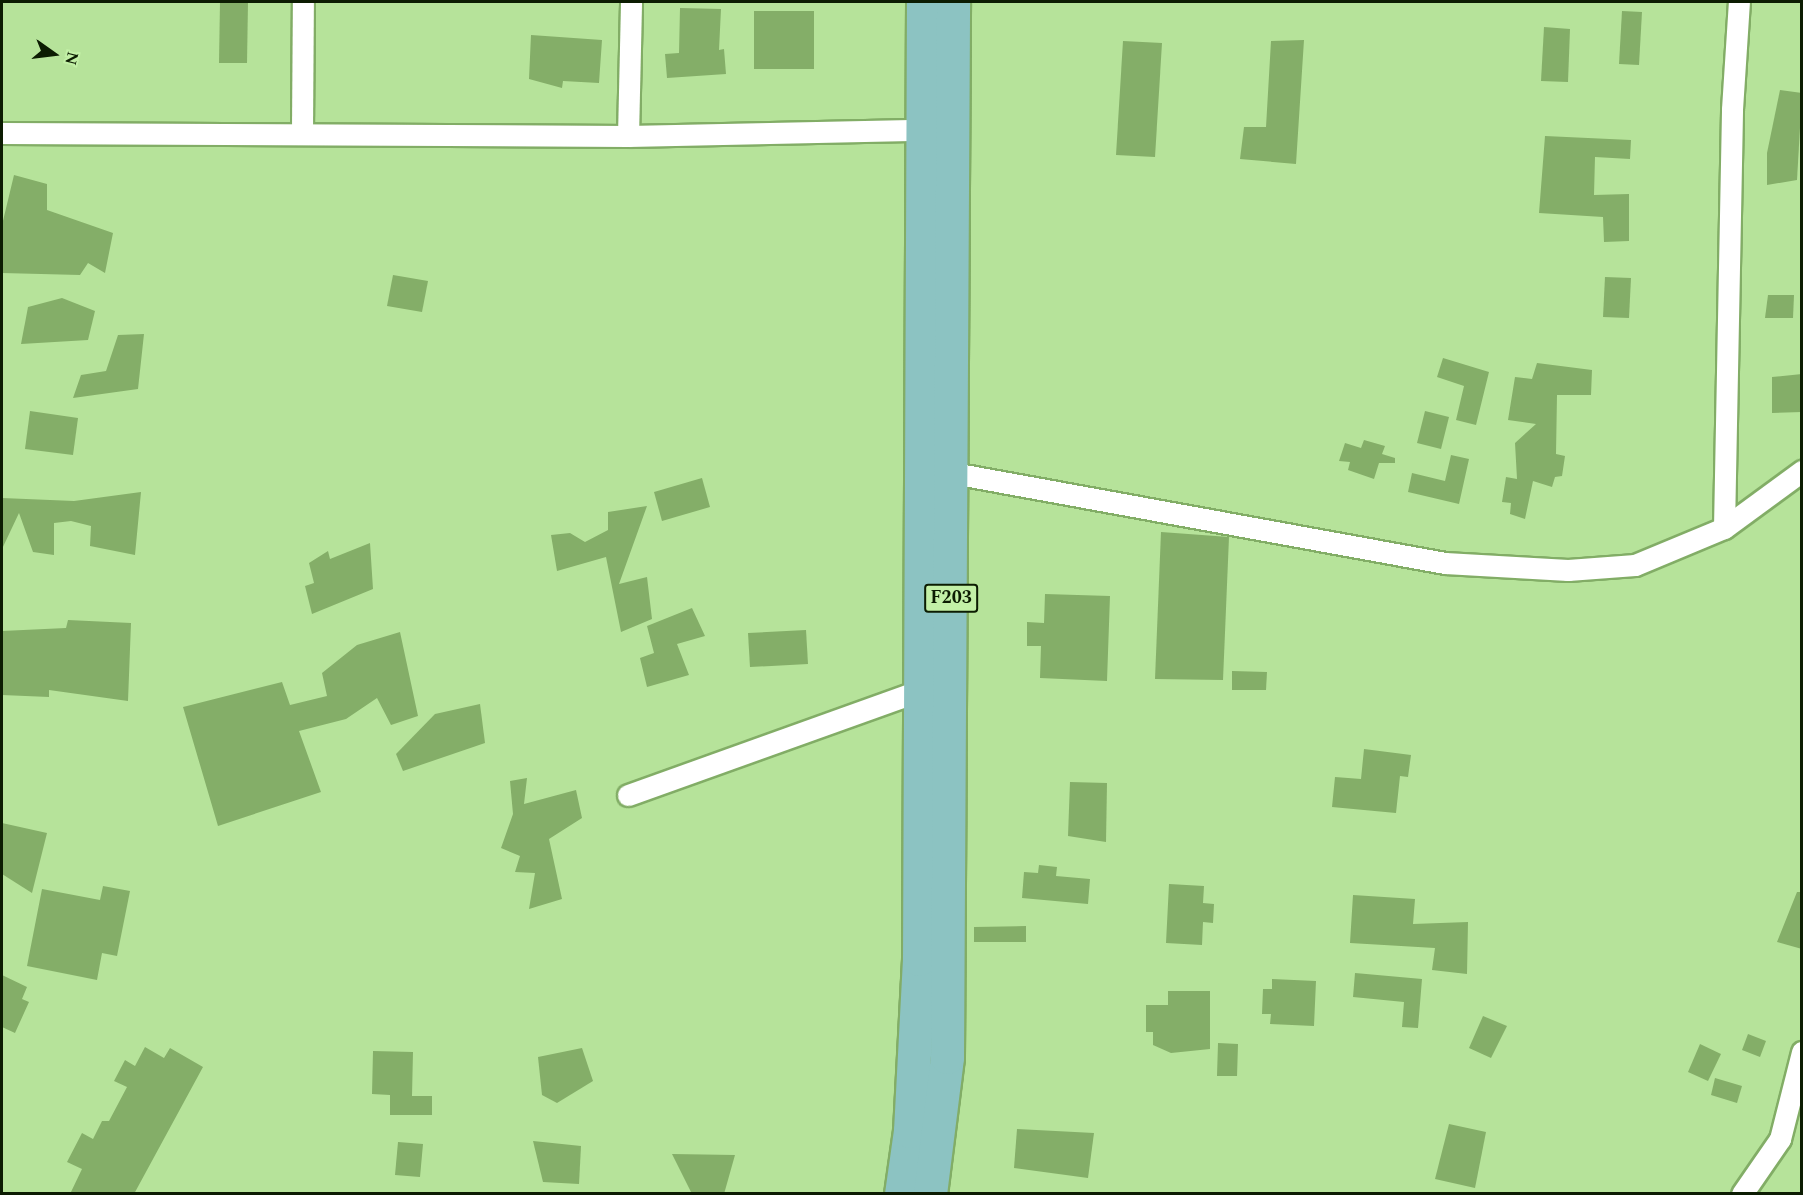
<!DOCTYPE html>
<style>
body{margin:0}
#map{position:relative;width:1803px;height:1195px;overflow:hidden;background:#b6e39a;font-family:Spectral,serif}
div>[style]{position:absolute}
.building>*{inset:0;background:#84ae68}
.roads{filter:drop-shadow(2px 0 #82ad66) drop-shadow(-2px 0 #82ad66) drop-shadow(0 2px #82ad66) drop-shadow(0 -2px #82ad66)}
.street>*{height:21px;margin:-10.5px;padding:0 10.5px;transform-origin:10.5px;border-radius:10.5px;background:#fff}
.primary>*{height:33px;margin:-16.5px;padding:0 16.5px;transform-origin:16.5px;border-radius:16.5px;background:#8cc3c2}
span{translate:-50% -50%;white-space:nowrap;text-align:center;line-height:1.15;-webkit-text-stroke:6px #c3f0a7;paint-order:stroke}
.shield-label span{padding:2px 4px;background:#c3f0a7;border:2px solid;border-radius:4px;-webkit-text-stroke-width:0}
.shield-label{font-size:18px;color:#0c1c02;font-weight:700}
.frame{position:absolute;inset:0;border:3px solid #0c1c02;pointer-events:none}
.north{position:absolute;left:24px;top:24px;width:60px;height:60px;-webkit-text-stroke:4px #c3f0a7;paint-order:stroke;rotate:104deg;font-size:16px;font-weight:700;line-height:24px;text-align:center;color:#0c1c02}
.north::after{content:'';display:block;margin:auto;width:21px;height:27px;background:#0c1c02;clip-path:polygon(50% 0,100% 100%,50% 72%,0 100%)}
</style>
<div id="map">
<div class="building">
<i style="clip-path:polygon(220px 2px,248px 2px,247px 63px,219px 63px)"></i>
<i style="clip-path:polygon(680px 8px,721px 9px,719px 50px,724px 49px,726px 74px,667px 78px,665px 54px,679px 53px)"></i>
<i style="clip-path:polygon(754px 11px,814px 11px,814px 69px,754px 69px)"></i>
<i style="clip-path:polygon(1622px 11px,1642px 12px,1639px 65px,1619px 64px)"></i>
<i style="clip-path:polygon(1544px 27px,1570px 29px,1568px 82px,1541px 81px)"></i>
<i style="clip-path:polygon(531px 35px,602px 40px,599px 83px,563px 81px,562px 88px,529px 79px)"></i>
<i style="clip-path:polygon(1304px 40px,1296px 164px,1240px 159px,1244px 127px,1266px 127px,1271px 41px)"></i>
<i style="clip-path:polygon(1123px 41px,1162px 43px,1155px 157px,1116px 155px)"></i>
<i style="clip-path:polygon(1780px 90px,1802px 93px,1797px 180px,1767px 185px,1767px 153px)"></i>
<i style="clip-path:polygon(1545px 136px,1631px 140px,1630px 159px,1595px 157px,1594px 195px,1629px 194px,1629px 241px,1604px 242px,1603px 217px,1539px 213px)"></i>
<i style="clip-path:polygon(14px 175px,47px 184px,47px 210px,113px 233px,105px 273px,88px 263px,80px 275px,2px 273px,2px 225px)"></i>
<i style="clip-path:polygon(393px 275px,428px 281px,422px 312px,387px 306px)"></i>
<i style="clip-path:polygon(1605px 277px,1631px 278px,1629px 318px,1603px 317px)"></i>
<i style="clip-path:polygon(1768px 295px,1794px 295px,1793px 318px,1765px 318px)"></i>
<i style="clip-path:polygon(62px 298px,95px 311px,88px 340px,21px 344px,28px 307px)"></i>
<i style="clip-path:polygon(144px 334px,138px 389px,73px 398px,81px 375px,106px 371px,118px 335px)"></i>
<i style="clip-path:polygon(1443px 358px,1489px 372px,1476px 425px,1456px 420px,1464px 386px,1437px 377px)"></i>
<i style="clip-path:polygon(1537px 363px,1592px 370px,1591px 395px,1557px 395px,1556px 454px,1565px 456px,1562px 476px,1555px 477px,1552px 487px,1533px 481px,1525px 519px,1510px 514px,1511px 503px,1502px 502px,1506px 477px,1517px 479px,1515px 443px,1536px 424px,1508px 420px,1515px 377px,1532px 379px)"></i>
<i style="clip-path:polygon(1802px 374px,1802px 412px,1772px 413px,1772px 377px)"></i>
<i style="clip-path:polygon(30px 411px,78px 418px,73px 455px,25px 449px)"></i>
<i style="clip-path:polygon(1425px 411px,1449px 417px,1441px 449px,1417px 443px)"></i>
<i style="clip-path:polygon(1364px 440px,1385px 446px,1382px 454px,1395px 458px,1395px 463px,1379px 463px,1374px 479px,1348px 470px,1350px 462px,1339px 461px,1345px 443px,1361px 448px)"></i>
<i style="clip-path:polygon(1451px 455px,1469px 459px,1459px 504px,1408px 492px,1412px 473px,1445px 481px)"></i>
<i style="clip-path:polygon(702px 478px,710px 507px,662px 521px,654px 492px)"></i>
<i style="clip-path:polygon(141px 492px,135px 555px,90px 546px,91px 526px,71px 521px,54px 523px,54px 555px,33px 552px,19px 513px,2px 549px,2px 498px,74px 501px)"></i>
<i style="clip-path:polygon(647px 506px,619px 584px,647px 577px,652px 619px,621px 632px,606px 557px,557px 571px,551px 535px,570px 533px,585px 542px,608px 530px,608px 512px)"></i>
<i style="clip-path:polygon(1161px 532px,1229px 537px,1223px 680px,1155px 679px)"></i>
<i style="clip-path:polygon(370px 543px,373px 589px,312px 614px,305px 586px,314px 583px,309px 563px,328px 551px,330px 559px)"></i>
<i style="clip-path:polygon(1045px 594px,1110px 596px,1107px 681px,1040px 678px,1041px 646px,1027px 646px,1027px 622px,1044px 623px)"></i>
<i style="clip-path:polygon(692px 608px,705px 636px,677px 644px,689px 675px,647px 687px,640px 658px,654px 653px,647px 626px)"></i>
<i style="clip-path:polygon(68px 620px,131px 623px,128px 701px,49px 690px,49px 697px,2px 695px,2px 631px,66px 628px)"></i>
<i style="clip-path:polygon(806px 630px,808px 664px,750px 667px,748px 633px)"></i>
<i style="clip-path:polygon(400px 632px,418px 716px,391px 725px,377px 698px,346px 719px,299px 731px,321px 792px,218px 826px,183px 707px,282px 682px,290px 705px,327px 696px,322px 673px,357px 645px)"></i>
<i style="clip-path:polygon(1232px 671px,1267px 672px,1266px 690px,1232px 690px)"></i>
<i style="clip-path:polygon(480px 704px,485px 743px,403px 771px,396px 754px,435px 714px)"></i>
<i style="clip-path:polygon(1364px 749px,1411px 755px,1408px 777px,1400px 776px,1396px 813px,1332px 807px,1335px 777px,1361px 779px)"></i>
<i style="clip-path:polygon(527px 778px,524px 804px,576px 790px,582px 818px,549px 839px,562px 899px,529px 909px,535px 873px,515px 872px,520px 856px,501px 848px,513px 814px,510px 781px)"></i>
<i style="clip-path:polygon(1070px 782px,1107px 783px,1106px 842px,1068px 836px)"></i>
<i style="clip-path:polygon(2px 823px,47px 833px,32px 893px,2px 874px)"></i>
<i style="clip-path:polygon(1039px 865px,1057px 867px,1056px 876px,1090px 879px,1088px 904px,1022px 898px,1024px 872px,1038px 873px)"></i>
<i style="clip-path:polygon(1169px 884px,1204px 886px,1203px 903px,1214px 904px,1213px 923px,1203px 922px,1202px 945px,1166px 943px)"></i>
<i style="clip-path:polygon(103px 886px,130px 891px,117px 956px,102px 953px,97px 980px,27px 966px,42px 889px,100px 900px)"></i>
<i style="clip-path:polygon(1797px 892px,1802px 892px,1802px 949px,1777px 942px)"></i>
<i style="clip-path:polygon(1353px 895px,1415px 899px,1413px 924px,1468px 922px,1467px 974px,1432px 970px,1435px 948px,1350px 943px)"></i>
<i style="clip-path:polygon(1026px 926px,1026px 942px,974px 942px,974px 927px)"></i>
<i style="clip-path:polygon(1355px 973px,1422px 979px,1418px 1028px,1402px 1027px,1404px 1002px,1353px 997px)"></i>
<i style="clip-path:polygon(2px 975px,27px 987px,22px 999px,29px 1002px,15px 1033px,2px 1027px)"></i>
<i style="clip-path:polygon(1272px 979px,1316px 981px,1314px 1026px,1270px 1024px,1271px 1014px,1262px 1014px,1263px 989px,1272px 989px)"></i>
<i style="clip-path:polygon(1168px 991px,1210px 991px,1210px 1049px,1171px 1053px,1153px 1045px,1153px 1032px,1146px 1032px,1146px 1005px,1168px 1005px)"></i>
<i style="clip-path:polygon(1483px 1016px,1507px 1026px,1491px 1058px,1469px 1048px)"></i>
<i style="clip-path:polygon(1748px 1034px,1766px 1041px,1760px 1057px,1742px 1050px)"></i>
<i style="clip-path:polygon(1218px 1043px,1238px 1044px,1237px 1076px,1217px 1076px)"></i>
<i style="clip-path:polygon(1700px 1044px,1721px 1054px,1708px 1081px,1688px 1072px)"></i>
<i style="clip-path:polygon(145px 1047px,164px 1058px,170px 1048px,203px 1067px,134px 1194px,70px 1194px,82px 1169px,67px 1162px,82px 1133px,93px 1139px,102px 1121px,109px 1121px,127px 1087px,114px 1081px,125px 1060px,135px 1066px)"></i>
<i style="clip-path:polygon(582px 1048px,593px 1081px,557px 1103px,542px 1095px,538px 1057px)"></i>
<i style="clip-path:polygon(373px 1051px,413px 1052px,412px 1096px,432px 1096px,432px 1115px,390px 1115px,390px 1095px,372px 1094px)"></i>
<i style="clip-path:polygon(1715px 1078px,1742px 1086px,1737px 1103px,1711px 1095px)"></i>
<i style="clip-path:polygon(1449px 1124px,1486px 1132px,1475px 1188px,1435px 1179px)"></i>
<i style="clip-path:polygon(1017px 1129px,1094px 1133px,1088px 1178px,1014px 1168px)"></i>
<i style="clip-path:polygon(533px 1141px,581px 1146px,579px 1184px,543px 1182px)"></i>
<i style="clip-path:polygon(398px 1142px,423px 1144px,420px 1177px,395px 1175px)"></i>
<i style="clip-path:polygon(672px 1154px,735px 1155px,724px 1194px,692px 1194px)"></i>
</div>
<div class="roads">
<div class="street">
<i style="left:302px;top:131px;width:129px;rotate:-89.6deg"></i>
<i style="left:2px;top:133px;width:626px;rotate:0.27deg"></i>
<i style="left:628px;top:136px;width:295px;rotate:-1.2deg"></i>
<i style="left:628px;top:136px;width:134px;rotate:-88.7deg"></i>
<i style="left:953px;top:473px;width:500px;rotate:10.37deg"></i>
<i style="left:1445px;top:563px;width:123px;rotate:3.3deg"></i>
<i style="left:1568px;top:570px;width:67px;rotate:-4.3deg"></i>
<i style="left:1635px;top:565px;width:96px;rotate:-22.6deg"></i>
<i style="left:1724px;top:528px;width:97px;rotate:-36.2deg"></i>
<i style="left:1724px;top:528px;width:419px;rotate:-88.9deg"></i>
<i style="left:1732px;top:109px;width:107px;rotate:-86.3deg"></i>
<i style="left:628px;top:795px;width:321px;rotate:-19.7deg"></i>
<i style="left:1742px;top:1194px;width:67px;rotate:-55.4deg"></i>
<i style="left:1780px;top:1139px;width:90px;rotate:-75.8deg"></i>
</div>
<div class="primary">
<i style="left:901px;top:1194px;width:64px;rotate:-81.9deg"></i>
<i style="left:910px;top:1131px;width:172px;rotate:-87deg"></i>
<i style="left:919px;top:959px;width:957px;rotate:-89.76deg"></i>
<i style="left:930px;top:1194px;width:138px;rotate:-82.9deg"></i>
<i style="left:947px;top:1057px;width:1055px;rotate:-89.67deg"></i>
</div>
</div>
<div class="shield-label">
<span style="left:951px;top:598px">F203</span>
</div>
<div class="frame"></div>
<div class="north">N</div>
</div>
